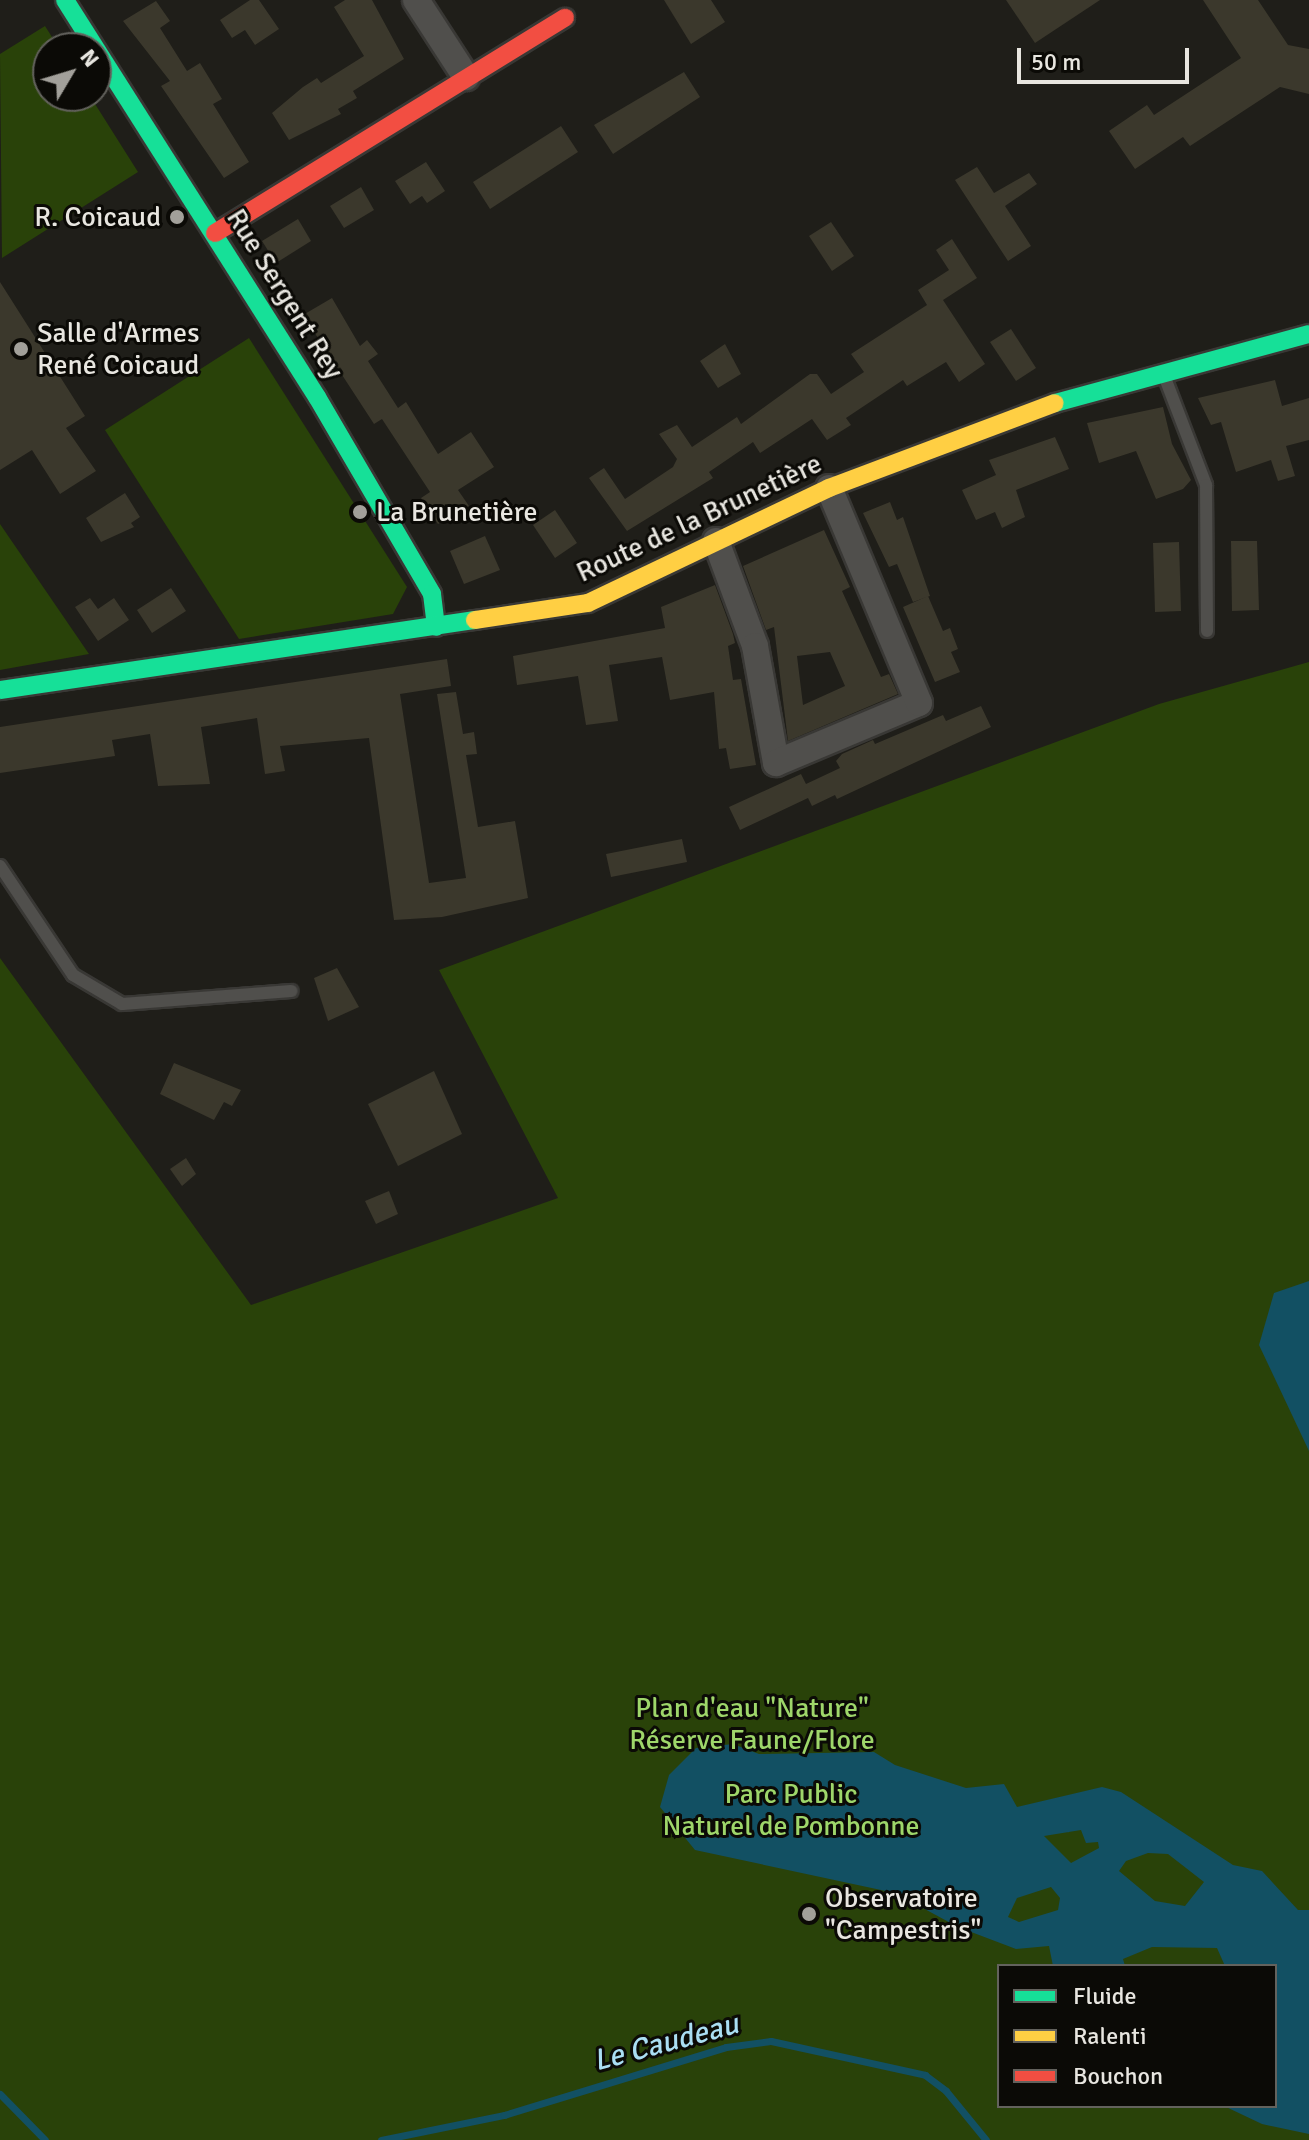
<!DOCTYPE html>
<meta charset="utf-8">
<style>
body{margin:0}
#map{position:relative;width:1309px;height:2140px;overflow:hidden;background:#1f1e19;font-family:Signika,sans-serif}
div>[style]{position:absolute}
.green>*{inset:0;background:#294209}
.water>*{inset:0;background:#125063}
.stream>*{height:7px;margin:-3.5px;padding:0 3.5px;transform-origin:3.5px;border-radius:3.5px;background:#125063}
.building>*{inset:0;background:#3b382c}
.roads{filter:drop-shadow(2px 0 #393835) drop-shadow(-2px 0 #393835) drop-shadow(0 2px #393835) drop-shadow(0 -2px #393835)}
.lane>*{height:12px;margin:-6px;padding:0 6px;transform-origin:6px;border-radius:6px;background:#504f4c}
.street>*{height:26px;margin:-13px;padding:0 13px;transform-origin:13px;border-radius:13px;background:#504f4c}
.fast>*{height:18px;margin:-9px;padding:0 9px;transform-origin:9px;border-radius:9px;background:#16e098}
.slow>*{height:18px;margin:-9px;padding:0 9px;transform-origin:9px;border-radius:9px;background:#ffcf43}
.jam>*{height:18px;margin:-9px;padding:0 9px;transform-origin:9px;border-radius:9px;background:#f24e42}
.dots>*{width:22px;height:22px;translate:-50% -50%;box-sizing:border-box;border:4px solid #0b0a06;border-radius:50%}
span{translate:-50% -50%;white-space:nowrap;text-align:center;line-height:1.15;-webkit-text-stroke:6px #0b0a06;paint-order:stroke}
.poi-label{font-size:28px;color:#e8e6e0}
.right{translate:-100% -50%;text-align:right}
.left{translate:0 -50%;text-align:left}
.street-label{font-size:28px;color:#e8e6e0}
.park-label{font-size:28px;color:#9ed66a}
.water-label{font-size:30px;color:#aadef3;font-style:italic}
.legend{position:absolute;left:997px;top:1964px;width:280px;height:144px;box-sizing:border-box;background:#0b0a06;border:2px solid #63625d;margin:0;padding:10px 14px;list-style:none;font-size:24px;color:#e8e6e0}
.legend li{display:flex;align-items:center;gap:16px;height:40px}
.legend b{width:40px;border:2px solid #63625d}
.north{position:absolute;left:32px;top:32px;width:80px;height:80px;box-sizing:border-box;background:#0b0a06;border:2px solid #63625d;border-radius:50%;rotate:52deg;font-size:22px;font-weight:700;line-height:32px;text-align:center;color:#e8e6e0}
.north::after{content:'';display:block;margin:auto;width:28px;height:36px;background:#a2a09a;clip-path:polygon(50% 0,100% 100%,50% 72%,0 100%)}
.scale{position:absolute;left:1017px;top:48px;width:172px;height:36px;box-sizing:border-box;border:4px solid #e8e6e0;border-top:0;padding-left:10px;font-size:24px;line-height:28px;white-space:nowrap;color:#e8e6e0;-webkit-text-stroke:6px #0b0a06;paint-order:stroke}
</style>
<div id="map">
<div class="green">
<i style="clip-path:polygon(45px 26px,59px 48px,48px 48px,48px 96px,90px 96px,138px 172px,2px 258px,0 54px)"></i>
<i style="clip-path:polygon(249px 338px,407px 587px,393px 614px,239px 639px,105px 430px)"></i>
<i style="clip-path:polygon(0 524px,89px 654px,0 670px)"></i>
<i style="clip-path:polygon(evenodd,1309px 662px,1309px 2140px,0 2140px,0 958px,251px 1305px,558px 1198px,439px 970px,1159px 704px,1309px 662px,999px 1966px,1275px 1966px,1275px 2106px,999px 2106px,999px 1966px)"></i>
</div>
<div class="water">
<i style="clip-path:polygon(1309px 1281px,1309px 1451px,1259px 1345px,1274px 1293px)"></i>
<i style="clip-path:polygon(evenodd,733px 1744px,759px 1754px,874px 1752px,895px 1765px,966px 1788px,1004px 1784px,1017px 1807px,1102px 1787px,1121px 1792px,1233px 1865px,1262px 1871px,1298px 1910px,1309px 1910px,1309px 2134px,1262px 2124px,1224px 2106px,1275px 2106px,1275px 1966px,1225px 1966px,1217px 1948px,1152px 1947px,1123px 1959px,1125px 1966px,1053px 1966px,1049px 1946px,1016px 1949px,958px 1927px,895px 1893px,695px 1850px,660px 1807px,669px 1775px,696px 1748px,733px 1744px,1081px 1830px,1086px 1843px,1098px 1842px,1099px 1848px,1071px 1863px,1044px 1836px,1081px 1830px,733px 1744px,1148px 1853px,1168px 1854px,1204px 1882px,1185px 1906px,1155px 1901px,1119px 1871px,1126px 1861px,1148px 1853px,733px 1744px,1051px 1887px,1060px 1898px,1058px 1910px,1019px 1922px,1008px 1917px,1017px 1898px,1051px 1887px)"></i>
</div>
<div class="stream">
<i style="left:0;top:2094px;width:64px;rotate:45.6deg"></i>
<i style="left:381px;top:2140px;width:126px;rotate:-11.5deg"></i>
<i style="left:504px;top:2115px;width:232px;rotate:-17deg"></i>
<i style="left:726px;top:2047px;width:45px;rotate:-7.6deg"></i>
<i style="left:771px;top:2041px;width:158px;rotate:12.4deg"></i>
<i style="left:925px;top:2075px;width:26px;rotate:37deg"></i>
<i style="left:946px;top:2091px;width:63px;rotate:50.8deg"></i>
</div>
<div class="building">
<i style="clip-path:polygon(250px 0,259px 0,279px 29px,255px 45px,245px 30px,232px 38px,220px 20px)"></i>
<i style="clip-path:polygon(345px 0,372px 0,404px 59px,353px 91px,357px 98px,338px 109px,341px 114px,289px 140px,272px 113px,303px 87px,317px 78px,321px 83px,364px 56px,334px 7px)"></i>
<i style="clip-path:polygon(664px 0,711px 0,725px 22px,691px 44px)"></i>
<i style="clip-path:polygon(1006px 0,1100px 0,1035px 43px)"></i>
<i style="clip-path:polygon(1203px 0,1258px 0,1288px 45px,1309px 49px,1309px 94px,1280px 87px,1190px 146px,1183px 137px,1135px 169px,1109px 131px,1147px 105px,1154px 115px,1241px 58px)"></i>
<i style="clip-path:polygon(156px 1px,170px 21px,160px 28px,187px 71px,200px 63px,222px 99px,213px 104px,249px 162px,224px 178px,161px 86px,170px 81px,123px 21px)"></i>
<i style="clip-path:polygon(684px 72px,700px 97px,613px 154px,594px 125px)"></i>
<i style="clip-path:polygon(561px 126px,578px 152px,490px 209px,473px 182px)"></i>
<i style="clip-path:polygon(426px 162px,445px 191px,427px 203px,422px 196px,410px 204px,395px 181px)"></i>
<i style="clip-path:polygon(977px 167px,994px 193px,1029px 173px,1037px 184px,1005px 206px,1031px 246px,1008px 261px,955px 180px)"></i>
<i style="clip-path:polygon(361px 187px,374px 210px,344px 228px,330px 206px)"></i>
<i style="clip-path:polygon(298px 219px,311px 241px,276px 263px,262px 241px)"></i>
<i style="clip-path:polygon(831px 222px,854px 256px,832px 271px,809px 236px)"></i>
<i style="clip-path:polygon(952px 239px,977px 278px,943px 300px,985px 364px,959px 382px,946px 362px,907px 386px,903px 380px,846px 418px,851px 425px,827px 440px,812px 419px,760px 453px,753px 442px,709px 472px,713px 478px,627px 531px,589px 478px,604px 468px,625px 499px,673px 467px,677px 459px,659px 434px,677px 425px,692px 447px,737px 417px,741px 424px,810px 374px,817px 374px,831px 394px,864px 372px,851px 354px,927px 305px,918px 290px,949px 270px,936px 250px)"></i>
<i style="clip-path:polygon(0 282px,85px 416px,66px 428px,96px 471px,60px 494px,32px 450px,0 470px)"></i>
<i style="clip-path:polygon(332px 298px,360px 346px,367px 340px,378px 354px,368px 361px,398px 408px,406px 402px,438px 454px,471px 432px,494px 467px,458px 490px,469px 506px,438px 524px,421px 498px,430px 492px,382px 419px,374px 424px,303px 315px)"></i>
<i style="clip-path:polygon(1011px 329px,1036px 368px,1016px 381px,990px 342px)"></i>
<i style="clip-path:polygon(725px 344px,741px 374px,718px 388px,700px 361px)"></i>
<i style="clip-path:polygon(1275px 380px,1282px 406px,1309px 398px,1309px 440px,1286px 446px,1295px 476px,1278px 481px,1271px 460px,1236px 472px,1221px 422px,1211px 425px,1198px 398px)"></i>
<i style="clip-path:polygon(1163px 407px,1172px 444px,1191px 480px,1183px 489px,1156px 499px,1136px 451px,1099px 463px,1087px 423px)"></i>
<i style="clip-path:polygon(1055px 437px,1069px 469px,1016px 490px,1025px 517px,1002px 528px,995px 512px,976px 520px,962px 490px,996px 475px,989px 460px)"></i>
<i style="clip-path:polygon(125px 493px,140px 517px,131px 523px,134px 527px,101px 542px,86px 518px)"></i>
<i style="clip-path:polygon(890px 502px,897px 520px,903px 517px,930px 596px,913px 602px,897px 564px,889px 567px,863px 513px)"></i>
<i style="clip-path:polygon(555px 510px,577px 543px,555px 558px,533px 525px)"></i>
<i style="clip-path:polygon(evenodd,824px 530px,850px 587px,842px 591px,881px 677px,889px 674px,898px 694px,788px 741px,774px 627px,766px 630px,743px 566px,824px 530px,830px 652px,845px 686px,803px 705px,797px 656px,830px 652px)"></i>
<i style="clip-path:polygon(485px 536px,500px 570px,464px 584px,450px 551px)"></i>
<i style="clip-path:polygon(1231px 541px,1257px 541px,1259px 610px,1232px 611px)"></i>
<i style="clip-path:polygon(1179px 542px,1181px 611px,1155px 612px,1153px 543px)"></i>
<i style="clip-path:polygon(715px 585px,733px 634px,735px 643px,728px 646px,733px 680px,741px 679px,756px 765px,730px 769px,726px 748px,719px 749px,714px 692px,670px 700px,662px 657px,609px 665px,618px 721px,586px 725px,578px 676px,517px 685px,513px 656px,665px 628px,661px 607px)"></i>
<i style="clip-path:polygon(171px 588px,186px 611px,152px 633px,137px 610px)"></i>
<i style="clip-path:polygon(928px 596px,943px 631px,950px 628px,958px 649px,951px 652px,960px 672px,935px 682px,903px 607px)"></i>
<i style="clip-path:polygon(90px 598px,98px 609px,114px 598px,129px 620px,98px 641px,75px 607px)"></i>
<i style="clip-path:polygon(447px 659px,451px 686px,400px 694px,429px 883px,466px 878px,437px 694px,456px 692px,463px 734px,474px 732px,477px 754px,466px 755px,478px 827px,515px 821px,528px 898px,442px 917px,394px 920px,369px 738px,280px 746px,285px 771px,265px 774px,257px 718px,201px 727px,210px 784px,158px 786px,150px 734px,112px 740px,115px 756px,0 773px,0 727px)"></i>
<i style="clip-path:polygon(981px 706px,991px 727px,837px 799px,835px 795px,812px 806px,808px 798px,740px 830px,729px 807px,801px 774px,806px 784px,840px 768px,836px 761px,842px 754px,873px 740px,875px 744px,943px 715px,946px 721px)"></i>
<i style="clip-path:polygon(682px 839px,687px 862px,611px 877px,606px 854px)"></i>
<i style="clip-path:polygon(337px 968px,359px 1007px,328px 1021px,314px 978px)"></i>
<i style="clip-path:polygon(174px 1063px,241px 1090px,232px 1106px,224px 1102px,214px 1120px,160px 1094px)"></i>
<i style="clip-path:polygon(434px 1071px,462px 1134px,398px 1166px,368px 1104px)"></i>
<i style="clip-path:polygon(186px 1158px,196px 1174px,182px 1186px,170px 1169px)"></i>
<i style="clip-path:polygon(389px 1191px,398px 1214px,376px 1224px,365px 1201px)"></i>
</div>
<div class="roads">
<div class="lane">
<i style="left:1165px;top:378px;width:115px;rotate:69deg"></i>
<i style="left:1206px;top:485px;width:146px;rotate:89.6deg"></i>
<i style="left:0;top:866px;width:131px;rotate:56.2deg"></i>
<i style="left:73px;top:975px;width:57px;rotate:30.6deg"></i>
<i style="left:122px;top:1004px;width:170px;rotate:-4.4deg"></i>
</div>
<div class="street">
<i style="left:416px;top:0;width:92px;rotate:57deg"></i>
<i style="left:716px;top:541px;width:112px;rotate:69.6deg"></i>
<i style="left:755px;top:646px;width:119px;rotate:79.8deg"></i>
<i style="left:776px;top:763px;width:155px;rotate:-22.8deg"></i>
<i style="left:919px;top:703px;width:233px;rotate:-112.7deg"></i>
</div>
<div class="fast">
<i style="left:65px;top:0;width:470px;rotate:57.6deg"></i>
<i style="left:317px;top:397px;width:228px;rotate:59.7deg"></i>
<i style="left:432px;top:594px;width:33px;rotate:83deg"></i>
<i style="left:1055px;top:403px;width:263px;rotate:-15.2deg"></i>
<i style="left:0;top:690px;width:480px;rotate:-8.4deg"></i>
</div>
<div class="slow">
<i style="left:475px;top:620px;width:114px;rotate:-8.6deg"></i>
<i style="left:588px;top:603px;width:267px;rotate:-25.5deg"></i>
<i style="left:829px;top:488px;width:241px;rotate:-20.6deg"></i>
</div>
<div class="jam">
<i style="left:215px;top:233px;width:411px;rotate:-31.6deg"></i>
</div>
</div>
<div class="dots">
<i style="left:177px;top:217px;background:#a2a09a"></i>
<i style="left:21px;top:349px;background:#a2a09a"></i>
<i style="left:360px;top:512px;background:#a2a09a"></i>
<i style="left:809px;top:1914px;background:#a2a09a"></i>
</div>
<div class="poi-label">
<span class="right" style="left:161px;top:217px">R. Coicaud</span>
<span class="left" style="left:37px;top:349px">Salle d'Armes<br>René Coicaud</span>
<span class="left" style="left:376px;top:512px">La Brunetière</span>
<span class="left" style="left:825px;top:1914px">Observatoire<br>"Campestris"</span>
</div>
<div class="street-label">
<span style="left:285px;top:294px;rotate:58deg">Rue Sergent Rey</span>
<span style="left:699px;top:518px;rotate:-25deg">Route de la Brunetière</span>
</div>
<div class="park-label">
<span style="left:752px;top:1724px">Plan d'eau "Nature"<br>Réserve Faune/Flore</span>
<span style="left:791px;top:1810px">Parc Public<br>Naturel de Pombonne</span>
</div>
<div class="water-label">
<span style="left:666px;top:2043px;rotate:-15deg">Le Caudeau</span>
</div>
<ul class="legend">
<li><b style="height:10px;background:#16e098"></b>Fluide</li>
<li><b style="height:10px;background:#ffcf43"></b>Ralenti</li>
<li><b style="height:10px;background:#f24e42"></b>Bouchon</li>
</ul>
<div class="north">N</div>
<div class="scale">50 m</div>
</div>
